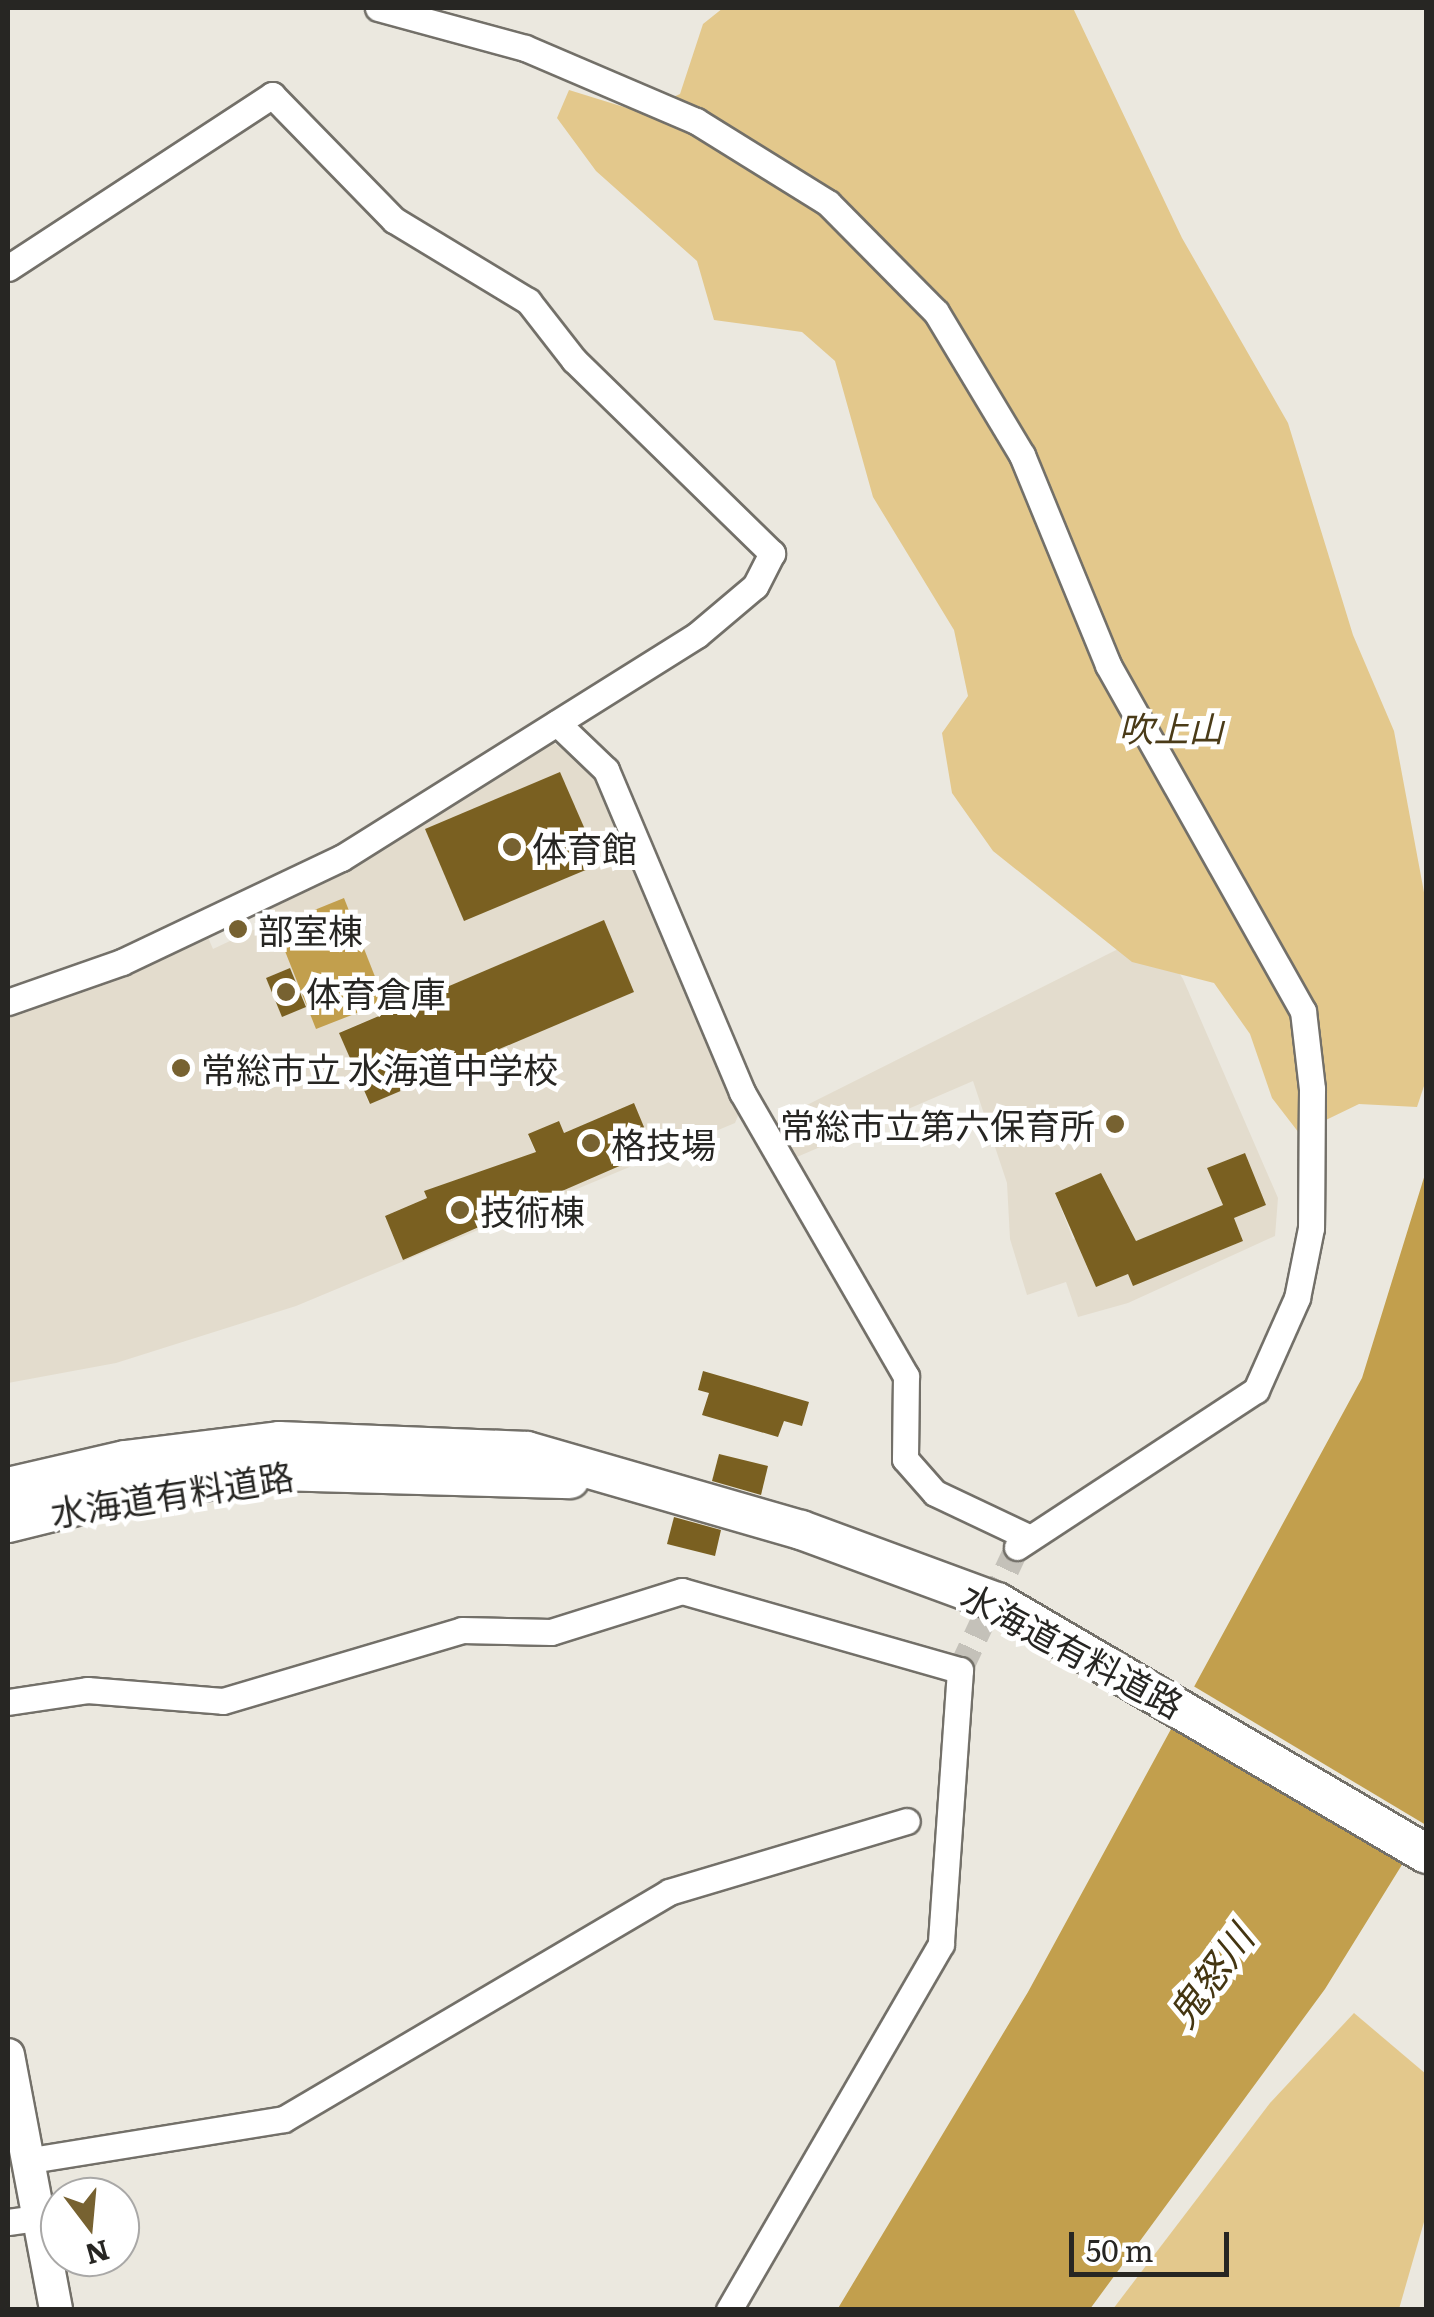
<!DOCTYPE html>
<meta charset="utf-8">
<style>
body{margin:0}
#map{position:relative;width:1434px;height:2317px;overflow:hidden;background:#ebe8df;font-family:Literata,"Noto Sans JP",serif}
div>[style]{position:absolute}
.built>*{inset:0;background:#e3dccd}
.green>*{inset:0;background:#e3c88c}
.water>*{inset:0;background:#c29f4d}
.pier>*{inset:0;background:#ebe8df}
.building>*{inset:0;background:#7a6021}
.minor-tunnel>*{height:25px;margin-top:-12.5px;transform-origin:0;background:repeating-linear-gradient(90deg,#c4c1b9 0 25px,transparent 0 37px)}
.roads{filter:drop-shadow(2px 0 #737069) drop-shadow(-2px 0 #737069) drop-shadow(0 2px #737069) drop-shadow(0 -2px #737069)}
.minor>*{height:25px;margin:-12.5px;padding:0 12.5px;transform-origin:12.5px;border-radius:12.5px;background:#fff}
.major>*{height:32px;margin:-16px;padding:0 16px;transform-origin:16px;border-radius:16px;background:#fff}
.highway>*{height:38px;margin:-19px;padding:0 19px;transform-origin:19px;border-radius:19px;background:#fff}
.dots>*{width:28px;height:28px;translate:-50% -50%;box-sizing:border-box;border:5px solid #fff;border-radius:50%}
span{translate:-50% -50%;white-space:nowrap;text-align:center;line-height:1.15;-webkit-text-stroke:10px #fff;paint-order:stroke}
.park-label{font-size:35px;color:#4a3b18;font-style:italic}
.poi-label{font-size:35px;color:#272623}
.left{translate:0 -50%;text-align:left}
.right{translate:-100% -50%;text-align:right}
.street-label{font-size:35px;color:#272623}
.water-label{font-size:38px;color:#443511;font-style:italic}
.frame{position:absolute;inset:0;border:10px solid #272623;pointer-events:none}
.north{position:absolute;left:40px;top:2177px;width:100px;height:100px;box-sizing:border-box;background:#fff;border:2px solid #a9a8a7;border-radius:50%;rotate:164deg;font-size:28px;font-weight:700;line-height:40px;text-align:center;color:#272623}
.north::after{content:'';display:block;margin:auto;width:35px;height:45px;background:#776231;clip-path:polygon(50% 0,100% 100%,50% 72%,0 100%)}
.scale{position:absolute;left:1069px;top:2232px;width:160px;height:45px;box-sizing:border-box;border:5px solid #272623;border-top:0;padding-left:12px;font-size:30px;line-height:35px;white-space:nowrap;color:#272623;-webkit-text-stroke:8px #fff;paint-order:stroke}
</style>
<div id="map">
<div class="built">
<i style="clip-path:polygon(evenodd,551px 741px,598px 774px,740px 1111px,735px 1123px,296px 1306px,116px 1363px,8px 1383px,8px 1013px,366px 860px,388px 848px,387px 838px,551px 741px,261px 910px,268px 923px,213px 949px,207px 935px,261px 910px,551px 741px,603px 921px,633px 992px,369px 1104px,340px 1032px,603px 921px,551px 741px,290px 968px,306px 1006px,282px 1016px,266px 978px,290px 968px,551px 741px,634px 1104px,654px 1151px,553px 1194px,528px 1135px,558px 1121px,564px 1133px,634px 1104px,551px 741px,517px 1160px,535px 1204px,403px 1259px,385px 1216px,427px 1198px,424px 1191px,517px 1160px)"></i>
<i style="clip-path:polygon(evenodd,1152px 932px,1183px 979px,1278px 1198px,1275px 1236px,1128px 1303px,1078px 1317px,1066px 1282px,1027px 1295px,1010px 1239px,1007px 1183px,973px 1081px,790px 1160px,769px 1124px,1152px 932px,1244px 1153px,1266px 1205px,1234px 1218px,1243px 1241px,1133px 1285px,1128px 1274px,1096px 1287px,1083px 1255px,1093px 1232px,1073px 1239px,1055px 1193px,1101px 1174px,1119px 1232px,1130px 1228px,1136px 1241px,1223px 1205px,1208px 1168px,1244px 1153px)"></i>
</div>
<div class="green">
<i style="clip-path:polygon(723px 8px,1073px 8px,1182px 238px,1288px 423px,1353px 635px,1394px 731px,1426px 903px,1426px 1080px,1417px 1107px,1359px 1104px,1299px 1133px,1272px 1098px,1250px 1034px,1214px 983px,1132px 962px,993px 851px,952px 793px,942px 733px,968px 696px,954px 630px,873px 497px,835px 361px,802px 332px,714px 320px,697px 261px,596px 171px,557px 118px,569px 90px,640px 112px,680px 94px,703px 24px)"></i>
<i style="clip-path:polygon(1354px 2013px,1426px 2074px,1426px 2215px,1399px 2309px,1113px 2309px,1270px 2103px)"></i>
</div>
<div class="water">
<i style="clip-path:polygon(344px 898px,385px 1002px,316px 1029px,275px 926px)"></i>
<i style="clip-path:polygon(1426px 1171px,1426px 1826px,1325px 1989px,1090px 2309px,837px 2310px,1028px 1992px,1362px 1378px)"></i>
</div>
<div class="pier">
<i style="clip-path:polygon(1190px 1684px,1426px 1825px,1426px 1835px,1172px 1716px)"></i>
</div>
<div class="building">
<i style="clip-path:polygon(560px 772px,600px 864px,464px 921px,425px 829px)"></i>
<i style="clip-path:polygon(604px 920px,634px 992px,370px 1104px,339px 1033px)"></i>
<i style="clip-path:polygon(290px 968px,306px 1007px,282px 1017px,266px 978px)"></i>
<i style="clip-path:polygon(634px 1103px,654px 1151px,403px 1260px,385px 1216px,427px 1198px,424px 1191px,536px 1152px,528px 1134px,559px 1121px,564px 1133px)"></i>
<i style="clip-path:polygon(1245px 1153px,1266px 1205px,1234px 1218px,1243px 1241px,1133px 1286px,1128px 1274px,1096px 1287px,1055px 1193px,1101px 1173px,1136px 1241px,1223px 1205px,1207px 1168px)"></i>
<i style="clip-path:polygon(703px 1371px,809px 1402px,802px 1426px,784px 1421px,778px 1437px,702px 1415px,709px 1393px,698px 1390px)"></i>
<i style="clip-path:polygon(719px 1454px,768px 1466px,761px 1495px,712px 1481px)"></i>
<i style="clip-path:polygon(674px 1517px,721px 1530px,715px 1556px,667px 1544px)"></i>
</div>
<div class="minor-tunnel">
<i style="left:960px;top:1670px;width:136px;rotate:-65.1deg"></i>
</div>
<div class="roads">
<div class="minor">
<i style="left:378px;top:8px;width:152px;rotate:15.2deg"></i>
<i style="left:525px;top:48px;width:186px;rotate:23.1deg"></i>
<i style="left:696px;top:121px;width:155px;rotate:31.8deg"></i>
<i style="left:828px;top:203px;width:153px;rotate:45.3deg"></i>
<i style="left:936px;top:312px;width:167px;rotate:59deg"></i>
<i style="left:1022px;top:455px;width:227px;rotate:67.7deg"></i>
<i style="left:1108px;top:665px;width:397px;rotate:60.6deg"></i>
<i style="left:1303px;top:1011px;width:79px;rotate:83.4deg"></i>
<i style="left:1312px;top:1089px;width:139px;rotate:90.4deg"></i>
<i style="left:1311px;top:1228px;width:71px;rotate:101.3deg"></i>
<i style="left:1297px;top:1298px;width:101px;rotate:114deg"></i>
<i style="left:1256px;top:1390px;width:286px;rotate:146.7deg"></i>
<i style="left:8px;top:268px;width:316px;rotate:-33.2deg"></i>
<i style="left:272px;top:95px;width:175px;rotate:45.7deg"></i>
<i style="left:394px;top:220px;width:157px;rotate:31.2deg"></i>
<i style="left:528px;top:301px;width:75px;rotate:52.1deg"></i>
<i style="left:574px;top:360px;width:277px;rotate:44.3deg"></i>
<i style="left:772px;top:553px;width:37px;rotate:117deg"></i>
<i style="left:755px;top:586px;width:76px;rotate:139.8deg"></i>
<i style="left:697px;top:635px;width:420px;rotate:147.9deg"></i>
<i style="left:341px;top:858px;width:242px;rotate:154.6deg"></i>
<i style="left:122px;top:962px;width:121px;rotate:160.7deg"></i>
<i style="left:557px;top:723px;width:68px;rotate:43.8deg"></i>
<i style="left:606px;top:770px;width:350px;rotate:67.1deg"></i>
<i style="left:742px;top:1092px;width:328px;rotate:60deg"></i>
<i style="left:906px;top:1376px;width:83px;rotate:90.7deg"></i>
<i style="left:905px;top:1459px;width:45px;rotate:48.6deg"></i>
<i style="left:935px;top:1493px;width:103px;rotate:25.3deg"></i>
<i style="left:8px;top:1702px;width:80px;rotate:-8.6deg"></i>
<i style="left:87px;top:1690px;width:136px;rotate:4.6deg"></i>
<i style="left:223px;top:1701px;width:249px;rotate:-16.5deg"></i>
<i style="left:462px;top:1630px;width:89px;rotate:1.3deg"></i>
<i style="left:551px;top:1632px;width:137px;rotate:-17.4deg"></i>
<i style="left:682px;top:1591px;width:289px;rotate:15.9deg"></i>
<i style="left:960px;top:1670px;width:275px;rotate:94deg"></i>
<i style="left:941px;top:1944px;width:423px;rotate:120.1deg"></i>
<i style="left:25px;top:2161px;width:262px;rotate:-9.2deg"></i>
<i style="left:284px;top:2119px;width:447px;rotate:-30.5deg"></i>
<i style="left:669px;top:1892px;width:248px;rotate:-16.6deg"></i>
<i style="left:8px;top:2222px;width:30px;rotate:-8deg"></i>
</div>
<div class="major">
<i style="left:8px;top:2055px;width:259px;rotate:79.3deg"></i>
</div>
<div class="highway">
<i style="left:8px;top:1487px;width:120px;rotate:-13deg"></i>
<i style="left:125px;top:1460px;width:155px;rotate:-7deg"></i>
<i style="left:279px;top:1441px;width:248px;rotate:2.3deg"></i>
<i style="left:527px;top:1451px;width:285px;rotate:16.1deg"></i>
<i style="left:801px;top:1530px;width:209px;rotate:20.2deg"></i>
<i style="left:997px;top:1602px;width:498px;rotate:30.4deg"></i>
<i style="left:8px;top:1523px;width:129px;rotate:-13.9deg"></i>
<i style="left:133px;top:1492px;width:147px;rotate:-8.2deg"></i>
<i style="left:278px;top:1471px;width:292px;rotate:1.6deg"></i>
</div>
</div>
<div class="dots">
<i style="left:512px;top:847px;background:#776231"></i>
<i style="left:238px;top:929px;background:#776231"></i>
<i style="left:286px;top:992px;background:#776231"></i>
<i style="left:181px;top:1068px;background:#776231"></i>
<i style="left:1115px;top:1124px;background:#776231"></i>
<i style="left:591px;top:1143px;background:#776231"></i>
<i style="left:460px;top:1210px;background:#776231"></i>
</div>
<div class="park-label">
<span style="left:1171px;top:727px">吹上山</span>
</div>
<div class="poi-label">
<span class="left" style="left:532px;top:847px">体育館</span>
<span class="left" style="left:258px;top:929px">部室棟</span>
<span class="left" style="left:306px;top:992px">体育倉庫</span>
<span class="left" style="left:201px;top:1068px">常総市立 水海道中学校</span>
<span class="right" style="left:1095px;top:1124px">常総市立第六保育所</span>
<span class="left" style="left:611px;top:1143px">格技場</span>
<span class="left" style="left:480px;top:1210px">技術棟</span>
</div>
<div class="street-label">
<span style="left:172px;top:1493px;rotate:-9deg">水海道有料道路</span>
<span style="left:1073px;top:1649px;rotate:28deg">水海道有料道路</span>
</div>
<div class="water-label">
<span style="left:1209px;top:1975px;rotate:-54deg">鬼怒川</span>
</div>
<div class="frame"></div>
<div class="north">N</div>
<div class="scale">50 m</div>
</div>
